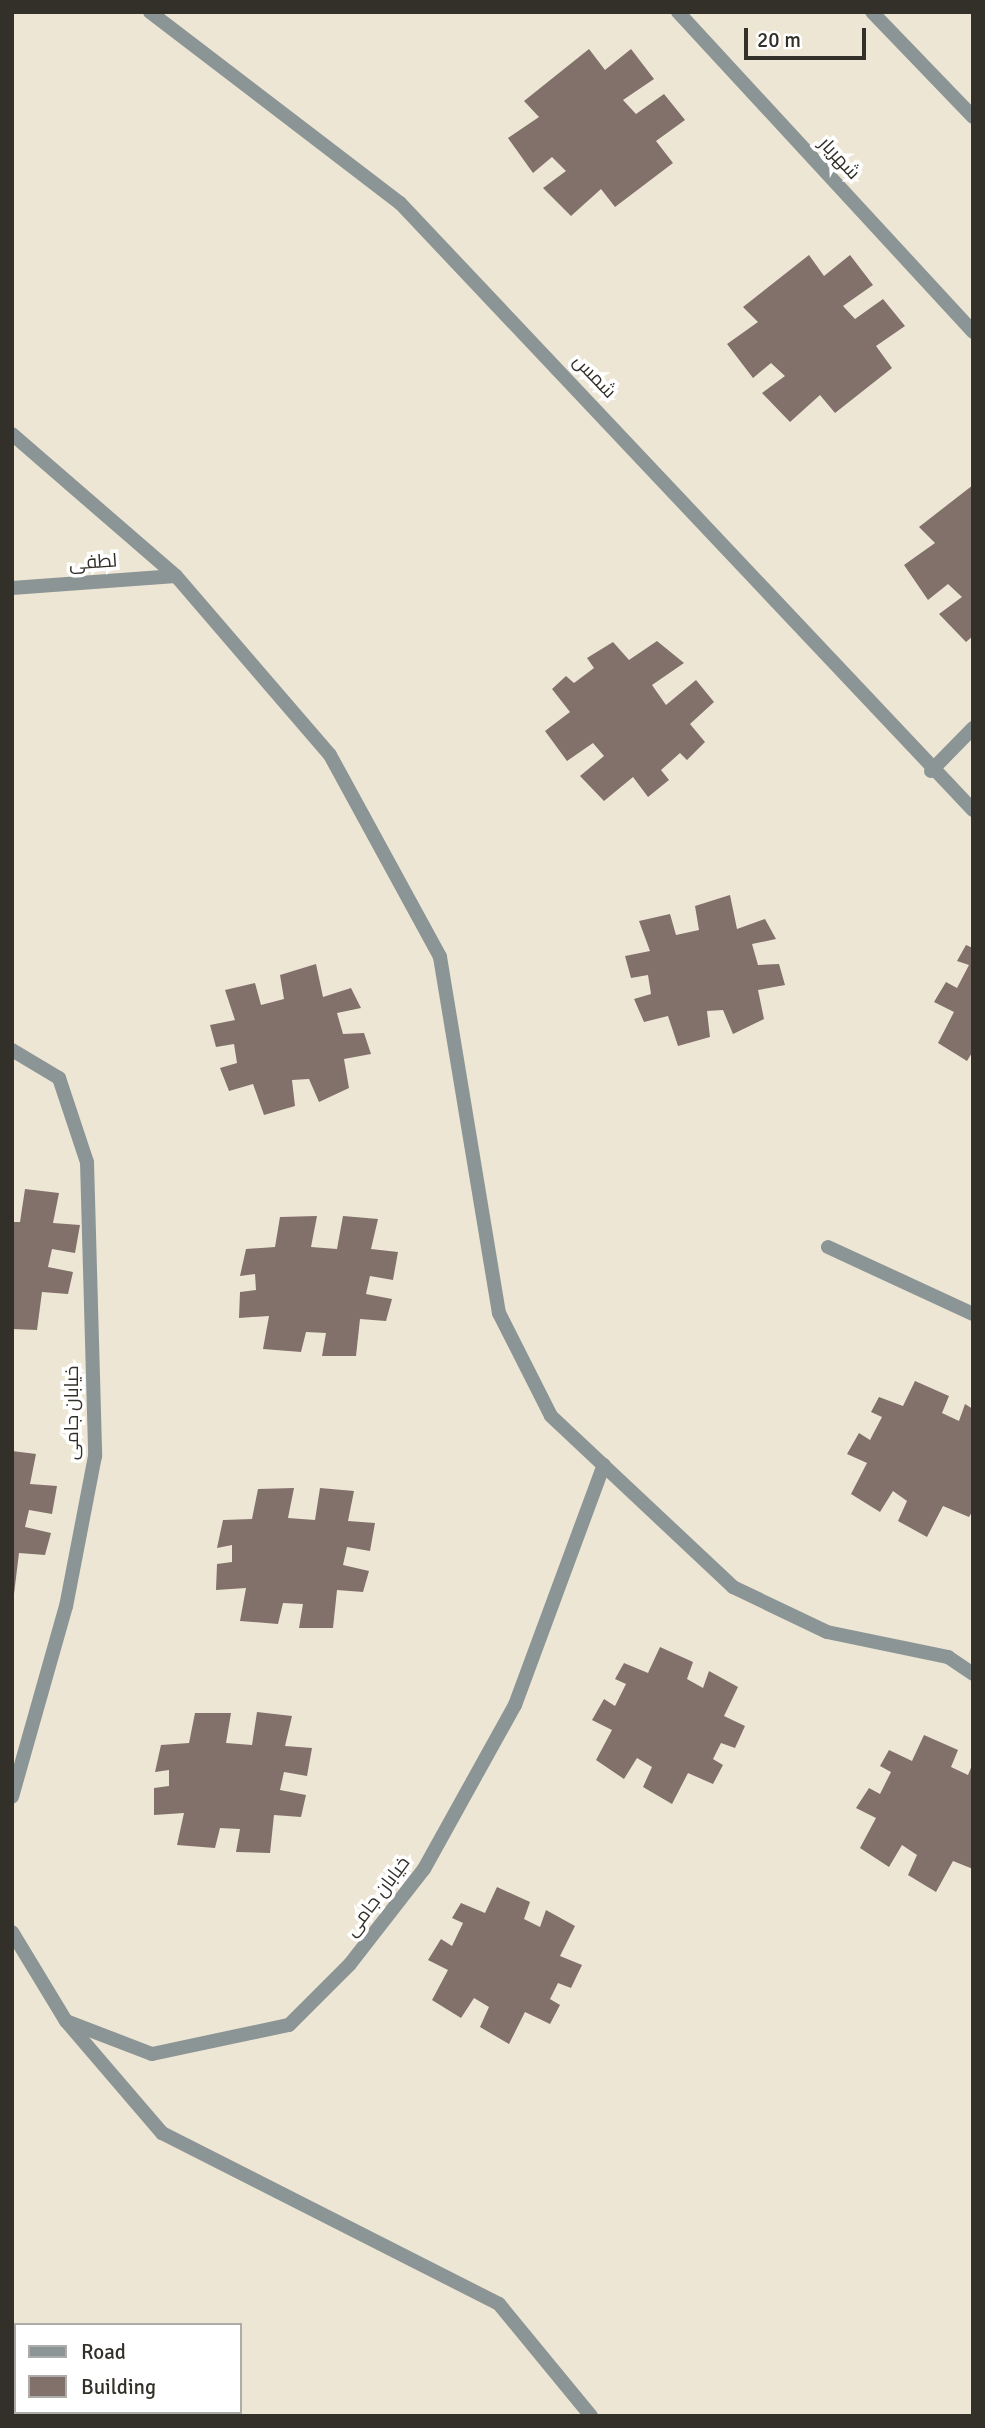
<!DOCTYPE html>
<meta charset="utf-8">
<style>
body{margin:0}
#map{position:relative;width:985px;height:2428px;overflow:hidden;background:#ede6d5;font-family:Signika,Cairo,sans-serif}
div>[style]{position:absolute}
.building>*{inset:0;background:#82706b}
.lane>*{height:14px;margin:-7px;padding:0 7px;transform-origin:7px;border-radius:7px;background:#8c9595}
.street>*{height:14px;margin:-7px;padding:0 7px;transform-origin:7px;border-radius:7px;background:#8c9595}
span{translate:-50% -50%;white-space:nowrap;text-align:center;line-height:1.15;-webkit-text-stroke:7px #fff;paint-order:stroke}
.street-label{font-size:19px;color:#333029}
.frame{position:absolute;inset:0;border:14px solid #333029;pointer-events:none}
.legend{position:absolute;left:14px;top:2323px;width:228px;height:91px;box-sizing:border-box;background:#fff;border:2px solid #adaca9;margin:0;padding:9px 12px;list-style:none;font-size:21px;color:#333029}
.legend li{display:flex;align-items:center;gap:14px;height:35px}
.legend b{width:35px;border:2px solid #adaca9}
.scale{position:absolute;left:744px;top:28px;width:122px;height:32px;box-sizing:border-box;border:4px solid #333029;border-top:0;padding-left:9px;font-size:21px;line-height:24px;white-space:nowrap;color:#333029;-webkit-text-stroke:5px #fff;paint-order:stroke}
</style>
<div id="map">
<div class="building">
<i style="clip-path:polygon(589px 49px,605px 70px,631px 49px,654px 79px,623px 100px,636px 114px,664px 94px,685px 120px,656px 141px,673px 163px,615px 207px,601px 189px,571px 216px,543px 188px,566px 171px,552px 157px,533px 173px,508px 138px,539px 117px,524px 101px)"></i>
<i style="clip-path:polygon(809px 255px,824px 276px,850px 255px,873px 285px,843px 306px,855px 319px,883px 299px,905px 326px,876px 346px,892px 368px,835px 413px,820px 395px,790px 422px,762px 393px,785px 376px,771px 363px,753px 378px,727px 344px,758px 322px,743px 307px)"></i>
<i style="clip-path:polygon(973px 485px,973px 636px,966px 642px,939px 614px,962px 597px,948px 584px,928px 600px,904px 565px,935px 543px,919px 527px)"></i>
<i style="clip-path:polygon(657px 641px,684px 663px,652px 685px,666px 705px,696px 680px,714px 702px,690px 724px,705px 742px,687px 760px,680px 753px,661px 770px,669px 780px,648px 797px,633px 777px,604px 801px,580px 776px,604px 756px,593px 743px,567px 761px,545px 731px,570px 712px,552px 689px,566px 676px,574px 683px,594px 668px,587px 658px,613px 642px,629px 660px)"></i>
<i style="clip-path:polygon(730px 895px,737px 929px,765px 919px,776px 939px,752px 944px,758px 965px,779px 964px,785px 985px,758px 990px,764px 1019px,733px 1034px,723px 1010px,707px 1011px,710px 1037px,678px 1046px,668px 1016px,644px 1022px,634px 999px,651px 994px,648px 975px,631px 978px,625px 956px,650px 951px,639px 921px,670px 914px,676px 935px,699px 930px,695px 906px)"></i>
<i style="clip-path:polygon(966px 945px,973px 948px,973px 1051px,967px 1061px,938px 1043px,954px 1012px,934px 1002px,946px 982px,957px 988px,969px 965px,957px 961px)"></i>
<i style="clip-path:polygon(316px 964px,323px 997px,351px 988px,361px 1008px,337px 1013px,343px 1034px,364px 1033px,371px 1054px,344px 1059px,349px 1088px,319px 1102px,309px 1079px,292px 1080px,295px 1106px,264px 1115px,253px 1084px,229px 1091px,220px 1068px,237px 1063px,234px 1044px,216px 1047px,210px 1025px,235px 1020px,225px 990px,255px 983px,261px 1005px,284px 999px,280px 975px)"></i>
<i style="clip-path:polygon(25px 1189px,59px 1193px,53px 1223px,80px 1225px,75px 1253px,52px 1249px,48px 1267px,73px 1272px,68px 1294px,42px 1292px,37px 1330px,12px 1329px,12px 1222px,20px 1222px)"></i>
<i style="clip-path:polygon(317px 1216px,311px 1247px,337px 1249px,343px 1216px,378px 1219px,371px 1249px,398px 1252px,393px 1280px,370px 1276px,366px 1294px,392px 1299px,386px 1321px,360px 1319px,356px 1356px,322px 1356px,326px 1333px,306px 1332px,301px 1352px,263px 1349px,269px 1316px,239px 1318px,240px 1292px,256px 1290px,255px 1274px,240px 1276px,246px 1249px,275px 1247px,280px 1217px)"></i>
<i style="clip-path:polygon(915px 1381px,949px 1396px,942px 1413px,959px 1421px,965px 1404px,973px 1409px,973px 1510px,969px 1517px,943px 1506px,927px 1537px,898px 1521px,907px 1501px,893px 1491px,880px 1512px,851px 1494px,867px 1463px,847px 1454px,859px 1433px,870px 1440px,882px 1417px,871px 1412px,879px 1397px,903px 1406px)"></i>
<i style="clip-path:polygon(12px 1451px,36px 1454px,30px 1484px,57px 1486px,52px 1514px,29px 1510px,25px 1527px,51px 1533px,45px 1555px,19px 1553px,14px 1594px)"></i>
<i style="clip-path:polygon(294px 1488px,288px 1518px,315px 1520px,320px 1488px,354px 1491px,348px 1521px,375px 1523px,370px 1551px,347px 1547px,343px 1565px,369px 1571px,363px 1592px,337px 1590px,333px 1628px,299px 1628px,303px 1604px,283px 1603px,278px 1624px,240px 1621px,246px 1588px,216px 1590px,217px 1564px,232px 1562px,232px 1545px,217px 1548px,223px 1520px,252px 1519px,258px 1489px)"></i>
<i style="clip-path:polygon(660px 1647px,693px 1662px,687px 1679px,703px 1688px,709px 1671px,738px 1687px,724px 1716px,745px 1726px,735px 1748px,721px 1743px,713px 1759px,723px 1765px,713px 1784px,688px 1773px,672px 1804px,643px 1787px,652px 1767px,637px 1758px,624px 1779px,596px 1760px,612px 1730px,592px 1720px,604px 1699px,615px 1706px,626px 1684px,615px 1679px,624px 1663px,648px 1673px)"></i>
<i style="clip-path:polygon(257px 1712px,292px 1716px,285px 1746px,312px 1748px,307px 1776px,284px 1772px,280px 1790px,306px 1795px,301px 1817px,274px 1815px,270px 1853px,236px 1852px,240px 1829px,220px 1828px,215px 1848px,177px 1845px,184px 1813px,154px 1815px,154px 1788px,169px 1786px,169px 1770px,155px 1772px,161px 1745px,189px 1743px,195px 1713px,231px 1713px,226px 1743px,252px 1745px)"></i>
<i style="clip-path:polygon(924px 1735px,958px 1750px,951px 1767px,968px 1775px,973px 1763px,973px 1869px,953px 1861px,936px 1892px,908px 1875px,917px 1855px,902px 1845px,889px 1867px,860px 1848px,876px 1818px,856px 1808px,869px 1788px,880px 1794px,891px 1772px,880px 1766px,889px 1750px,912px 1761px)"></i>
<i style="clip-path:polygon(497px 1887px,530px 1902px,524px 1919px,540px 1927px,546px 1910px,575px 1926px,560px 1956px,582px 1965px,571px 1988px,558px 1983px,550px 1999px,560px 2005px,550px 2024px,525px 2012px,509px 2044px,480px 2027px,489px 2007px,474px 1998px,461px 2018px,432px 2000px,448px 1970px,428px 1960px,441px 1939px,452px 1946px,463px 1923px,452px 1918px,461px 1903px,485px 1913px)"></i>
</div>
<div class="lane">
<i style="left:66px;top:2021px;width:148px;rotate:49.4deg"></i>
<i style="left:162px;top:2133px;width:378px;rotate:26.9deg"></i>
<i style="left:499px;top:2304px;width:145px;rotate:50.6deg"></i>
</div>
<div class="street">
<i style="left:150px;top:12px;width:315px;rotate:37.4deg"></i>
<i style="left:400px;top:203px;width:835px;rotate:46.65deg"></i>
<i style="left:678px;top:12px;width:435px;rotate:47.3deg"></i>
<i style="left:872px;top:12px;width:146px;rotate:46.1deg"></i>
<i style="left:12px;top:434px;width:217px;rotate:40.9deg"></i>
<i style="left:176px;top:576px;width:236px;rotate:49.3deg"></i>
<i style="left:330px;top:755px;width:230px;rotate:61.4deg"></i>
<i style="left:440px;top:957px;width:361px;rotate:80.6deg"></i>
<i style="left:499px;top:1313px;width:115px;rotate:63.2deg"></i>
<i style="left:551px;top:1416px;width:250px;rotate:43.2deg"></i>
<i style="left:733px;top:1587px;width:104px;rotate:25.6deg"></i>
<i style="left:827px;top:1632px;width:124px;rotate:11.7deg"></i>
<i style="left:948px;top:1657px;width:30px;rotate:34deg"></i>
<i style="left:12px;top:588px;width:164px;rotate:-4.2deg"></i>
<i style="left:931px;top:771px;width:60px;rotate:-45.7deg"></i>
<i style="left:12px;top:1050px;width:55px;rotate:30.8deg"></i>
<i style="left:59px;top:1078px;width:89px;rotate:71.6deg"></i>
<i style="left:87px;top:1162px;width:294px;rotate:88.4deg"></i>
<i style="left:95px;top:1456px;width:153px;rotate:100.9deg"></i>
<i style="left:66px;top:1606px;width:198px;rotate:105.8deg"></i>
<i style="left:828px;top:1247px;width:160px;rotate:24.8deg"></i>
<i style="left:12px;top:1932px;width:104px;rotate:58.8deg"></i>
<i style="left:66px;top:2021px;width:92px;rotate:21deg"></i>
<i style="left:152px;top:2054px;width:140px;rotate:-12deg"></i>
<i style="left:289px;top:2025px;width:86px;rotate:-45deg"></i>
<i style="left:350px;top:1964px;width:120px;rotate:-52.1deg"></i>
<i style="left:424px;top:1869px;width:188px;rotate:-61deg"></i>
<i style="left:515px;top:1705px;width:256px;rotate:-69.7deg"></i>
</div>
<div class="street-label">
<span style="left:839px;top:159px;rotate:47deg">شهریار</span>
<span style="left:594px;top:377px;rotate:46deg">شمس</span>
<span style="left:93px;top:563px;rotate:-4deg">لطفی</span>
<span style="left:73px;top:1413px;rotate:-90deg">خیابان جامی</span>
<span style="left:378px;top:1897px;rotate:-53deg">خیابان جامی</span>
</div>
<div class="frame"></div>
<ul class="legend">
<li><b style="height:9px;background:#8c9595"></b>Road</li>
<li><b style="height:19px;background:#82706b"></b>Building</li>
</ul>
<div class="scale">20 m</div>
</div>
